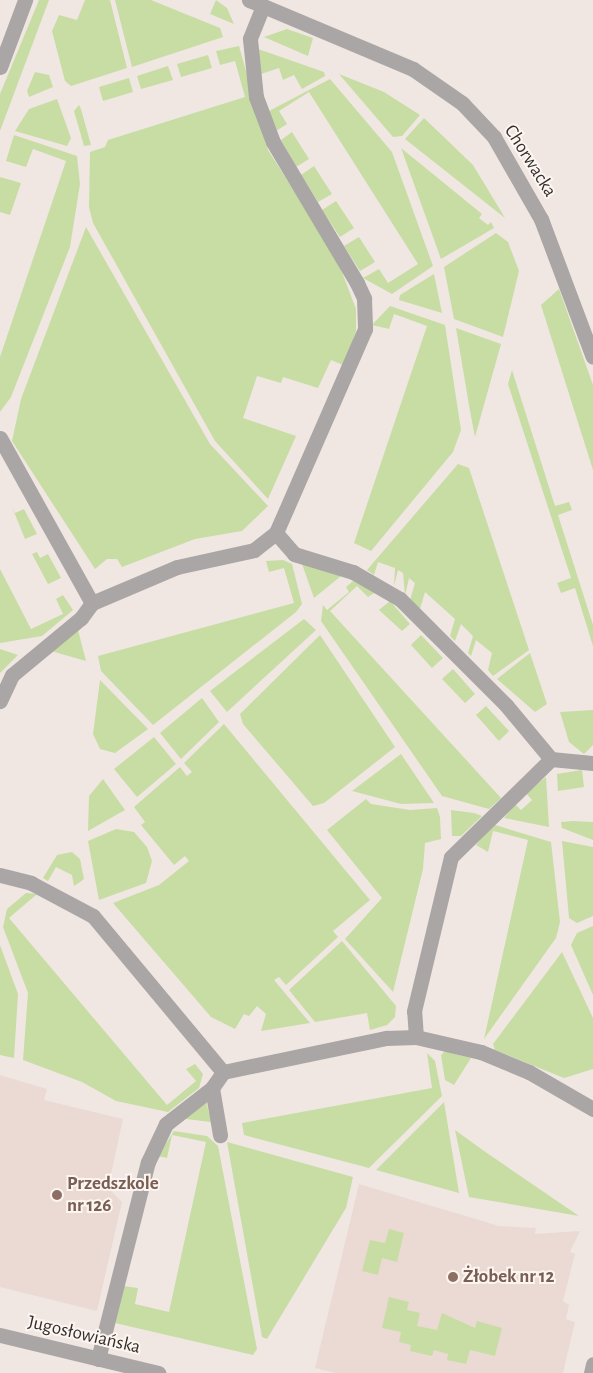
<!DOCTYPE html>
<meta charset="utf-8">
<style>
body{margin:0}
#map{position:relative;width:593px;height:1373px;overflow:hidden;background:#f0e7e3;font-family:"Alegreya Sans",sans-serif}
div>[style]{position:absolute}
.built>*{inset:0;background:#eadad3}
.green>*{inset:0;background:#c7dda4}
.minor>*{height:15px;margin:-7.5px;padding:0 7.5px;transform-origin:7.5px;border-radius:7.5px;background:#aaa6a5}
.dots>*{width:14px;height:14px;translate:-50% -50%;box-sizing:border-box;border:2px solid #fdf5f0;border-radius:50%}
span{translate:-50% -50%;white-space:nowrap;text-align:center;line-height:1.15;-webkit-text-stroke:4px #fdf5f0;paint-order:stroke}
.street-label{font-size:19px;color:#312e2d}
.education-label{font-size:19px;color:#785e54;font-weight:700}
.left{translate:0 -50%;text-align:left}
</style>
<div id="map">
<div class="built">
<i style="clip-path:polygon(0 1075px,47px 1089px,44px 1100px,123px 1119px,108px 1188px,122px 1202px,97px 1311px,0 1287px)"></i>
<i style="clip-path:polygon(359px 1184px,499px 1226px,536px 1228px,535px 1234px,580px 1231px,570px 1252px,575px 1254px,563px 1301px,569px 1305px,566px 1319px,575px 1322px,563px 1373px,335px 1373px,315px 1368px)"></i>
</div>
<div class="green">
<i style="clip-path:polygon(39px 0,49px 0,0 131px,0 94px)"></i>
<i style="clip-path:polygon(85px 0,110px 0,127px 68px,71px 86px,65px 81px,52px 31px,59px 15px,77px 20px)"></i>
<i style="clip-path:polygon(115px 0,151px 0,220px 28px,223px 37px,132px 67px)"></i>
<i style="clip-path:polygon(216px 0,227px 8px,234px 24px,210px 14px)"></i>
<i style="clip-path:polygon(287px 29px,313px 38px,308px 56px,264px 37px)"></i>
<i style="clip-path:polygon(239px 46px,268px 150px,337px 259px,356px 309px,356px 331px,345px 366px,331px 360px,318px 388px,283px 377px,281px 383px,257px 376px,243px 418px,296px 436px,268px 499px,215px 441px,93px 223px,89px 207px,90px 152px,105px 147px,108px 140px,245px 97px,235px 61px,220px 65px,216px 51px)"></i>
<i style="clip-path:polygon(258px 49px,324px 72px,325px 76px,302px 89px,294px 75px,283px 80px,279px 68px,261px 74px)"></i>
<i style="clip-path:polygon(208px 55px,212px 68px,181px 77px,177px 64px)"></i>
<i style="clip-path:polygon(168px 66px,173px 80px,141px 89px,137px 76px)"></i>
<i style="clip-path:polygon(35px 72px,49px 75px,53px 87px,29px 97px,27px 91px)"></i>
<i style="clip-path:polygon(339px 74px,384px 92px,420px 115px,402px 136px,393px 137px)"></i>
<i style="clip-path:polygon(129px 78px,133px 92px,103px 101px,99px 87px)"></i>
<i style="clip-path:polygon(330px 79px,392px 152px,433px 266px,392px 294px,363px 278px,379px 269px,388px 283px,418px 264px,309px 92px,279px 111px,287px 124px,276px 131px,269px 111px)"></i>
<i style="clip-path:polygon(57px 99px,71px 138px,67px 146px,15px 131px,29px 109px)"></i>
<i style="clip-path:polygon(79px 105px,81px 109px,91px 145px,84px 146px,74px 111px)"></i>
<i style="clip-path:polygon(424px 118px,473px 165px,505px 218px,405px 139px)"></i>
<i style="clip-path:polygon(292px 132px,309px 159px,296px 167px,281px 140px)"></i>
<i style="clip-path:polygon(14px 135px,77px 156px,80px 184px,70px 247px,11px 397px,0 412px,0 357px,66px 161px,33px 149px,26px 167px,6px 161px)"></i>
<i style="clip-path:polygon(401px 148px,482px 214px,479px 218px,488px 225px,491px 222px,494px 228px,441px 259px)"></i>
<i style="clip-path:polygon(314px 166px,332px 194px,318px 202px,301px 175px)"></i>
<i style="clip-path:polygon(0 177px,21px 183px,10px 215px,0 212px)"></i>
<i style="clip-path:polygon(336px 201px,354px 228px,340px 237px,322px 210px)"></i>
<i style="clip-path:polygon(86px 227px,210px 444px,268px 506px,242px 531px,195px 539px,122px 567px,117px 559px,107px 559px,95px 569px,12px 441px,21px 399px)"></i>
<i style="clip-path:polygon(496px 233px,508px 242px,519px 271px,503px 337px,454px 319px,444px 267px)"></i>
<i style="clip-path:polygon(359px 237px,375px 262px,360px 271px,344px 246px)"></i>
<i style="clip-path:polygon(434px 274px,442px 313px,399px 300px,400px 295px)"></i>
<i style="clip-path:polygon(559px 289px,593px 385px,593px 470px,541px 305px)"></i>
<i style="clip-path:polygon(390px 306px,445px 325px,461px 430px,453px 452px,371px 551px,354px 543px,427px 326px,394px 314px,389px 329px,372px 325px)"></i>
<i style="clip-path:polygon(456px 328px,501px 344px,475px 437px,470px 411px)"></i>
<i style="clip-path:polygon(512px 370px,555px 506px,569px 502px,572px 510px,558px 515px,593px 625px,593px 646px,575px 588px,561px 593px,557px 583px,571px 578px,508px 384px)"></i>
<i style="clip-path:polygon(458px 464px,469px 468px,529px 650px,493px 676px,488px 670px,492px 653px,476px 640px,471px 656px,468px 653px,473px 636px,461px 624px,455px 641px,450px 636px,455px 619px,425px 592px,420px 609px,410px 600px,415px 583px,409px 578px,405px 596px,403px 573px,398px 570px,394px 586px,395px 568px,378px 562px,374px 575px,367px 570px)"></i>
<i style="clip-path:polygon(12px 507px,15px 513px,24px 509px,37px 534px,25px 539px)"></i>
<i style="clip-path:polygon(37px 552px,40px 558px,48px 554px,61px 578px,48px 584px,32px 554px)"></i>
<i style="clip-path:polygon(283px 560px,292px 564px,302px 604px,296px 612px,153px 725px,101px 671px,98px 656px,294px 603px,284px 568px,269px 572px,266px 561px)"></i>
<i style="clip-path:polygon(302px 564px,341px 576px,314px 598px)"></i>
<i style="clip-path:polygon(0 569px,31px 629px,63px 614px,56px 599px,63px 595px,73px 610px,42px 636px,0 643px)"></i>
<i style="clip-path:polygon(353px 581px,376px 592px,368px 597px,357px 586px,330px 611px,501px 798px,489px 809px,442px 796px,321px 621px,323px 605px,327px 610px,349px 592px,346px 587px)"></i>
<i style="clip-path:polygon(390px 601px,410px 624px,402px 631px,379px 610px)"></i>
<i style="clip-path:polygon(304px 619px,316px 630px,227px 712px,210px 691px)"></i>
<i style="clip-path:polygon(78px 630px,86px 661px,51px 651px)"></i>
<i style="clip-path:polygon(320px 635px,395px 747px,324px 803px,313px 806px,243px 724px,240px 714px)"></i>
<i style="clip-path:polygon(421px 635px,443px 658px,432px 668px,411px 645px)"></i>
<i style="clip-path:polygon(0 649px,18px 655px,0 673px)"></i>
<i style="clip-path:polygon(530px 653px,547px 704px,535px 712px,497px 679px)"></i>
<i style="clip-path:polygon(453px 669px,475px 694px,465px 703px,442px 679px)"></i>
<i style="clip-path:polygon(100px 680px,148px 729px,115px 753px,100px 749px,93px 734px)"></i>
<i style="clip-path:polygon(202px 698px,219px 722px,181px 759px,160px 733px)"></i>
<i style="clip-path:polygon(486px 706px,509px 731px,499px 741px,476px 715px)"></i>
<i style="clip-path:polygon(593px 710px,593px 745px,584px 754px,569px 742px,560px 712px)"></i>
<i style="clip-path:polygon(224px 724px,370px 900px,333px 931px,338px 937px,286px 985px,279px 977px,274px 980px,310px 1023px,261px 1031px,266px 1014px,257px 1006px,249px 1016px,244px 1014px,235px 1029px,211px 1017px,113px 903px,159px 885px,189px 861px,185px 856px,174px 865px,141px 825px,145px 822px,134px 807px,180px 767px,187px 776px,192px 772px,184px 763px)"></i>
<i style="clip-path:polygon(154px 737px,176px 764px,137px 797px,114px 769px)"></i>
<i style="clip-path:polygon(401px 754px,434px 803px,401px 804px,352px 791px)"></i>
<i style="clip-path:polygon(582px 770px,584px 787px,558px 791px,557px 774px)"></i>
<i style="clip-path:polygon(546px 777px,549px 827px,504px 818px,515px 804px,521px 810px,532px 800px,526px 793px)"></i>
<i style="clip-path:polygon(103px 779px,125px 810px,88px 831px,89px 796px)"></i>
<i style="clip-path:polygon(366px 799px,371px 804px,410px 810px,437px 808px,440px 817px,441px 839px,425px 843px,423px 869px,393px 992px,345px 939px,382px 898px,327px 830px)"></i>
<i style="clip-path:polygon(451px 810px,474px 813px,482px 816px,461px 836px,452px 836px)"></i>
<i style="clip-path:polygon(573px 821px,593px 822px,593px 840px,562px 828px,561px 822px)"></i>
<i style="clip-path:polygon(492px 824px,551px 842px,560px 922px,556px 938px,484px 1039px,528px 840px,493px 831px,488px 852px,476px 845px)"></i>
<i style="clip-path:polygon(116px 829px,134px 832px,147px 847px,152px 861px,146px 883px,99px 900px,88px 841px)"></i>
<i style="clip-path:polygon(562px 841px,593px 847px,593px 916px,577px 923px,569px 918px)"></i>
<i style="clip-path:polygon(72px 852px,80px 859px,84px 879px,80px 882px,74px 886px,72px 875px,56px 867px,48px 881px,43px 878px,57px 855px)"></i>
<i style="clip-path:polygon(26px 893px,37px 894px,9px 918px,167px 1105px,196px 1081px,186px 1069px,195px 1064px,203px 1074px,199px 1088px,168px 1112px,116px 1101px,82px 1082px,23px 1060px,28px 993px,3px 927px,7px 909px)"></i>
<i style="clip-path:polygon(593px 926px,593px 995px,571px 945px,577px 933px)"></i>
<i style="clip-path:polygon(342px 941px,396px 1006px,395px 1017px,387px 1025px,370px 1030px,367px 1013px,315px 1022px,289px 990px)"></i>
<i style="clip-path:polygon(0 945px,18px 994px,14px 1058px,0 1055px)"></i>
<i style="clip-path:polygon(562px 952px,593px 1018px,593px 1069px,564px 1078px,495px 1050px,493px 1044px)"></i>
<i style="clip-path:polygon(445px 1051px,471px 1058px,454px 1085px,445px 1080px,441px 1055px)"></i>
<i style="clip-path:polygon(427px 1053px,435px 1061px,442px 1096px,369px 1168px,244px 1135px,242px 1123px,432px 1088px)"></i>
<i style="clip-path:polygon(206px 1101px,211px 1122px,186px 1119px,185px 1116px)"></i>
<i style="clip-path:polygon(444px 1102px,459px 1193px,376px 1170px)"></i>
<i style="clip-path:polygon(455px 1130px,484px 1151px,579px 1216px,469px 1197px)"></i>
<i style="clip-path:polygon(174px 1131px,207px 1136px,218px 1146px,257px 1349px,253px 1355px,115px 1323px,123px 1286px,138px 1288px,135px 1304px,169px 1312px,206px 1142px,172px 1135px,167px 1158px,158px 1156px)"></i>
<i style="clip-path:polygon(227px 1142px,353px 1177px,346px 1208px,267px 1339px,262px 1337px)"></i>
<i style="clip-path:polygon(389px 1229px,404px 1233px,397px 1262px,382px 1258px,378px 1275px,362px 1271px,370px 1240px,385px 1243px)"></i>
<i style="clip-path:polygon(389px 1297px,409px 1302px,407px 1310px,420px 1313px,417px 1326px,437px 1330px,442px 1313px,475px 1328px,477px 1321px,502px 1328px,495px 1356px,470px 1350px,466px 1364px,447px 1360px,448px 1354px,434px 1350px,432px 1356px,410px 1351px,411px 1345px,399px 1342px,401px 1332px,382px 1328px)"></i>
</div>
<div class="minor">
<i style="left:249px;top:0;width:178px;rotate:22.8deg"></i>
<i style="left:413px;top:69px;width:60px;rotate:34.8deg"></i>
<i style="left:462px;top:103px;width:47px;rotate:46.7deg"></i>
<i style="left:494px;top:137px;width:95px;rotate:60.2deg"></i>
<i style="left:541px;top:219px;width:147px;rotate:69.4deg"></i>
<i style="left:263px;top:6px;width:35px;rotate:112deg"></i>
<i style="left:250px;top:39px;width:58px;rotate:84.1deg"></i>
<i style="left:256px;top:97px;width:48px;rotate:69.3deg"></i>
<i style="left:273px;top:142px;width:164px;rotate:59.2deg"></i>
<i style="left:357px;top:283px;width:17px;rotate:65deg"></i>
<i style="left:364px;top:298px;width:31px;rotate:88deg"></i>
<i style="left:365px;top:329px;width:223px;rotate:113.6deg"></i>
<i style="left:276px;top:533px;width:28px;rotate:49deg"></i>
<i style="left:294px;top:554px;width:62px;rotate:17deg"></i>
<i style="left:353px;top:572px;width:54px;rotate:29.9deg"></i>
<i style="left:400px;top:599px;width:150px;rotate:45deg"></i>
<i style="left:506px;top:705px;width:70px;rotate:50.2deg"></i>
<i style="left:0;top:67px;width:72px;rotate:-69.5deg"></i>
<i style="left:0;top:438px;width:189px;rotate:60.9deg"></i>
<i style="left:92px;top:603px;width:19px;rotate:126deg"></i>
<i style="left:81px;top:618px;width:89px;rotate:140.4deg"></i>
<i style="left:12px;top:675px;width:29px;rotate:115deg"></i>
<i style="left:92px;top:603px;width:92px;rotate:-23deg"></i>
<i style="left:177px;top:567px;width:79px;rotate:-12.4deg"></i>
<i style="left:254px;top:550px;width:28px;rotate:-38deg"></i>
<i style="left:0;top:875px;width:32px;rotate:14deg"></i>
<i style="left:31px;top:883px;width:70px;rotate:28deg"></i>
<i style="left:93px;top:916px;width:203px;rotate:50.2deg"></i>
<i style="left:223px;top:1072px;width:167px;rotate:-11.8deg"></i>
<i style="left:386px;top:1038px;width:30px;rotate:-2deg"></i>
<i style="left:416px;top:1037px;width:67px;rotate:13deg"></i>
<i style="left:481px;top:1052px;width:52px;rotate:22.6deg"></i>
<i style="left:529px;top:1072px;width:74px;rotate:30deg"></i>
<i style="left:416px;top:1037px;width:26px;rotate:-94deg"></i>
<i style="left:414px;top:1011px;width:158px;rotate:-76.5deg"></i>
<i style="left:451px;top:857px;width:140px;rotate:-44.4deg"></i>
<i style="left:551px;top:759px;width:42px;rotate:5.4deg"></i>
<i style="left:212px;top:1088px;width:48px;rotate:80.3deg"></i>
<i style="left:0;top:1335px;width:163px;rotate:13.5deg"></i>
<i style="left:98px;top:1359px;width:203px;rotate:-75.8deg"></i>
<i style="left:148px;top:1162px;width:42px;rotate:-64.7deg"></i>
<i style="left:166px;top:1124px;width:58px;rotate:-38deg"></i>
<i style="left:212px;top:1088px;width:19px;rotate:-55deg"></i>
<i style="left:591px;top:1373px;width:9px;rotate:-77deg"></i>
</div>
<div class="dots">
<i style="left:57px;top:1195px;background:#8d6e63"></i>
<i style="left:453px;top:1277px;background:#8d6e63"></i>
</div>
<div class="street-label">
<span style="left:530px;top:161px;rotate:58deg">Chorwacka</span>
<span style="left:84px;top:1335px;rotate:13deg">Jugosłowiańska</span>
</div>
<div class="education-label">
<span class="left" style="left:67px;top:1195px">Przedszkole<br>nr 126</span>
<span class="left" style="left:463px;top:1277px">Żłobek nr 12</span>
</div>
</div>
